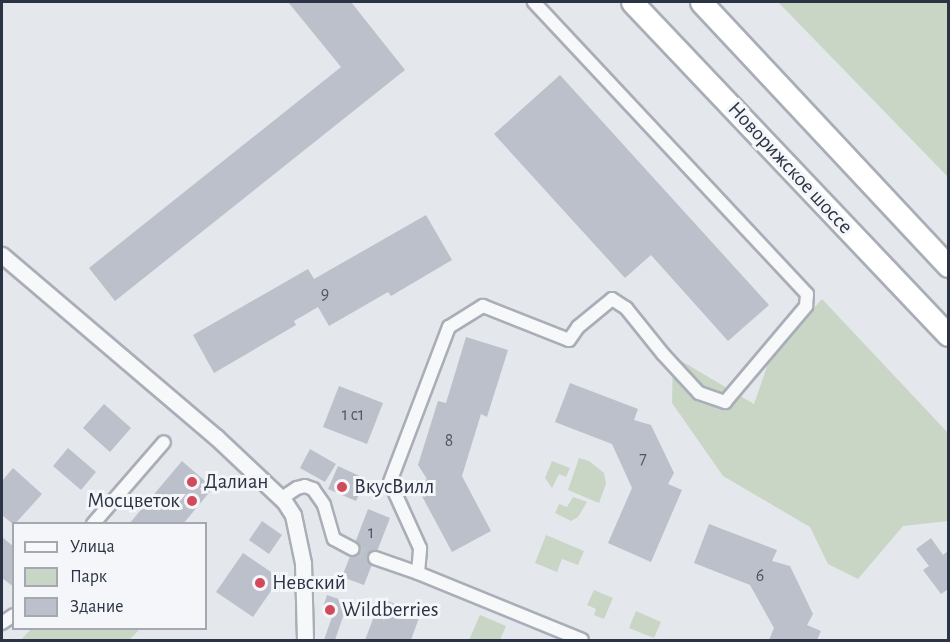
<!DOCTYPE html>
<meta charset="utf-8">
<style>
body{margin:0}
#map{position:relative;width:950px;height:642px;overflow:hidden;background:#e4e7ec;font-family:"Alegreya Sans",sans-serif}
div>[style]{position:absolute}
.green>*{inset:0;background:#c9d6c5}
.building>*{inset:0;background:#bbc0ca}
.minor-tunnel>*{height:12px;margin-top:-6px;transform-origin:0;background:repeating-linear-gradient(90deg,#bfc3cb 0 12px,transparent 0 18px)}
.roads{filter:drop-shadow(2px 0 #a9aeb7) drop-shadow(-2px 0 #a9aeb7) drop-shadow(0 2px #a9aeb7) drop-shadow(0 -2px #a9aeb7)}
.minor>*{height:12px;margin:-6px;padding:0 6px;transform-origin:6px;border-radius:6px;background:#f7f8fa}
.tertiary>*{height:15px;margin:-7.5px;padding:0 7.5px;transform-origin:7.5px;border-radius:7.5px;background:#f7f8fa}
.motorway>*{height:21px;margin:-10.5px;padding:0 10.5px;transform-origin:10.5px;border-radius:10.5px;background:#fff}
.dots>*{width:16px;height:16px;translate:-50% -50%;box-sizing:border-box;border:3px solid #f4f6f9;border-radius:50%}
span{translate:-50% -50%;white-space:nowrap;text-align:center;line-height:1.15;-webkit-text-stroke:6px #f4f6f9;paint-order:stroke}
.number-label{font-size:18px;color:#4f5766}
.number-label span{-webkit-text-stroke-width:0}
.street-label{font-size:21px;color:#2b3445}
.poi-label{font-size:21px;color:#2b3445}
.left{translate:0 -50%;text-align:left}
.right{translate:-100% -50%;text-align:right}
.frame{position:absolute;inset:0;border:3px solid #2b3445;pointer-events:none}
.legend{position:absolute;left:12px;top:522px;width:195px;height:108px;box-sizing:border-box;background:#f4f6f9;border:2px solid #a4a8b1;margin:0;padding:8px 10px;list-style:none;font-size:18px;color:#2b3445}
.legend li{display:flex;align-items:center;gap:12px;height:30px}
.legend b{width:30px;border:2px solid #a4a8b1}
</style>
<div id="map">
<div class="green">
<i style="clip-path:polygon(778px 2px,948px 2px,948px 177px)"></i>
<i style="clip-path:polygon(822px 299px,948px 433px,948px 521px,903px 526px,858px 579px,828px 564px,810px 527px,723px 476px,672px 403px,673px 356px,754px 404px,771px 355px)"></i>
<i style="clip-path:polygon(579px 458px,589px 461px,604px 473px,606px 484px,599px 503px,568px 490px)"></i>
<i style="clip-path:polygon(552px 461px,570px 468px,566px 477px,559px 474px,552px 488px,545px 478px)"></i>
<i style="clip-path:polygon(573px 497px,587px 502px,578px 517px,571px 521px,555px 513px,559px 504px,567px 507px)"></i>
<i style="clip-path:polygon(546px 535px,584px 551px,578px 565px,562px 559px,557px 572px,535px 563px)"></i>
<i style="clip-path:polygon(594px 590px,613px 598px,604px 619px,594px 615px,596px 609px,587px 605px)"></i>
<i style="clip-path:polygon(636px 611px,661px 622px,654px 638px,629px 628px)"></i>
<i style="clip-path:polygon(480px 615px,506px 626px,500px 640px,469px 640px)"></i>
<i style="clip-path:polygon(32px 628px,140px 628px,140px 629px,129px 640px,21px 640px)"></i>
</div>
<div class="building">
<i style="clip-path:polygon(288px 2px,351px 2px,405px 70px,115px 301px,89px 268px,341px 67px)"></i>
<i style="clip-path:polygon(560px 75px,769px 305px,728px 341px,651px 255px,625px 278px,494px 134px)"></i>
<i style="clip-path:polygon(426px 215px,452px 260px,391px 296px,388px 292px,329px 326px,318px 307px,294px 321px,296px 325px,214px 373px,193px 335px,308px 269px,314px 279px)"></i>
<i style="clip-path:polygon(466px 337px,508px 350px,487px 417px,481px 414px,462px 476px,491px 531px,452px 552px,416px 485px,427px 479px,418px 465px,438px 401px,446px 403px)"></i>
<i style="clip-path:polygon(570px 383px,638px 409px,634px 420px,651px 425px,674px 473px,668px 484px,682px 490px,651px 562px,608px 543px,632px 488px,612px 444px,555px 422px)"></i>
<i style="clip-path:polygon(339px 386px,383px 403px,367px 444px,323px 427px)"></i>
<i style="clip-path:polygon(104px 404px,131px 428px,110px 452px,83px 428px)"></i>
<i style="clip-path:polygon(68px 448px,96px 472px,81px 490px,53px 466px)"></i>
<i style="clip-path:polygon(310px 449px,336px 464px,325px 482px,300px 468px)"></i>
<i style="clip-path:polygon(182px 461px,213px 488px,183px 524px,129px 524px)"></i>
<i style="clip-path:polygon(338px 466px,366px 479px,356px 501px,328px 489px)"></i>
<i style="clip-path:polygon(13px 468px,42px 494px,14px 525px,2px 515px,2px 481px)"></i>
<i style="clip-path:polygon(368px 509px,390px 518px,364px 585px,342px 577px)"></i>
<i style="clip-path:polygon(262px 521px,282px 535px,269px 554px,249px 540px)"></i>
<i style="clip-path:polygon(709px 524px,777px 550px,772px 561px,790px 566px,813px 614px,807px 625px,821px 631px,817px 640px,769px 640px,774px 628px,750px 585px,694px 563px)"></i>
<i style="clip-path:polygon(2px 537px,14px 547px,14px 587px,2px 578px)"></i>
<i style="clip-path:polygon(931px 538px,943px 555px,948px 551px,948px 592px,947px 590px,941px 594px,923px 570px,929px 566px,916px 549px)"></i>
<i style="clip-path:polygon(243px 553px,280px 578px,253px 617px,216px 592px)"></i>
<i style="clip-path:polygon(327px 595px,348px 602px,335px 640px,324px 640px,333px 614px,322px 610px)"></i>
<i style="clip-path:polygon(381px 598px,420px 615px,411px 640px,365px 640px)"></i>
</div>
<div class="minor-tunnel">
<i style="left:353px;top:549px;width:24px;rotate:22deg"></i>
</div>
<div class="roads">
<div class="minor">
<i style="left:282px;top:498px;width:18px;rotate:-34deg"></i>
<i style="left:297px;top:488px;width:8px;rotate:-14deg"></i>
<i style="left:305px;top:486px;width:9px;rotate:21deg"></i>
<i style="left:313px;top:489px;width:19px;rotate:55deg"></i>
<i style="left:324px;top:505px;width:35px;rotate:74deg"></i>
<i style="left:334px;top:539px;width:21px;rotate:28deg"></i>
<i style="left:93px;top:524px;width:108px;rotate:-49.1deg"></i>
<i style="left:375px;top:558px;width:46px;rotate:19.2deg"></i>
<i style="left:418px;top:573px;width:177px;rotate:22.2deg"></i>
<i style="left:418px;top:573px;width:25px;rotate:-85deg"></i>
<i style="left:420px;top:548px;width:72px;rotate:-114.4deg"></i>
<i style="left:390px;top:482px;width:166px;rotate:-69.2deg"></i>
<i style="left:449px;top:327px;width:40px;rotate:-32deg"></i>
<i style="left:483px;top:306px;width:92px;rotate:21.6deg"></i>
<i style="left:569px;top:340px;width:16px;rotate:-55deg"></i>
<i style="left:578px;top:327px;width:44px;rotate:-39.5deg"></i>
<i style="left:612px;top:299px;width:17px;rotate:33deg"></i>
<i style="left:626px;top:308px;width:59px;rotate:51.2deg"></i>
<i style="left:663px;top:354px;width:53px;rotate:47.3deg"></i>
<i style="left:699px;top:393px;width:28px;rotate:19deg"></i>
<i style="left:725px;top:402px;width:126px;rotate:-49.8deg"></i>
<i style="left:806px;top:306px;width:12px;rotate:-85deg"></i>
<i style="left:807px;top:294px;width:400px;rotate:-133.1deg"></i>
<i style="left:2px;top:623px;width:14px;rotate:-34deg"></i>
</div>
<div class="tertiary">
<i style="left:2px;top:255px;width:281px;rotate:40.4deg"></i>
<i style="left:216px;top:437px;width:93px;rotate:43.3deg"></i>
<i style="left:284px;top:501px;width:17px;rotate:57deg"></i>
<i style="left:293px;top:515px;width:49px;rotate:78.2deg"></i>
<i style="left:303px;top:563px;width:77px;rotate:88.5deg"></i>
</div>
<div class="motorway">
<i style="left:632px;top:2px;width:459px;rotate:46.5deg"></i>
<i style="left:701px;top:2px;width:362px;rotate:46.9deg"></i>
</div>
</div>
<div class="dots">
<i style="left:192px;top:482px;background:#d1495b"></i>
<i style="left:342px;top:487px;background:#d1495b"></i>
<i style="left:192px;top:501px;background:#d1495b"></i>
<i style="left:260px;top:583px;background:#d1495b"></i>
<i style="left:330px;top:610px;background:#d1495b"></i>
</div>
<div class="number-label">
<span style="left:325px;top:294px">9</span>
<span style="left:353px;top:415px">1 с1</span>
<span style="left:449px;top:441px">8</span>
<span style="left:643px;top:459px">7</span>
<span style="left:371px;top:533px">1</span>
<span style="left:760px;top:576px">6</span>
</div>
<div class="street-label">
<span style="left:790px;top:168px;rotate:47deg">Новорижское шоссе</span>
</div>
<div class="poi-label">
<span class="left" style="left:204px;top:482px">Далиан</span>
<span class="left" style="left:354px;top:487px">ВкусВилл</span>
<span class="right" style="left:180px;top:501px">Мосцветок</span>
<span class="left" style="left:272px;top:583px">Невский</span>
<span class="left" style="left:342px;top:610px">Wildberries</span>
</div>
<div class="frame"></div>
<ul class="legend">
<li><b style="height:8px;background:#f7f8fa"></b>Улица</li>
<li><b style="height:16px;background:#c9d6c5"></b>Парк</li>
<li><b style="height:16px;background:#bbc0ca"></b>Здание</li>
</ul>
</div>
